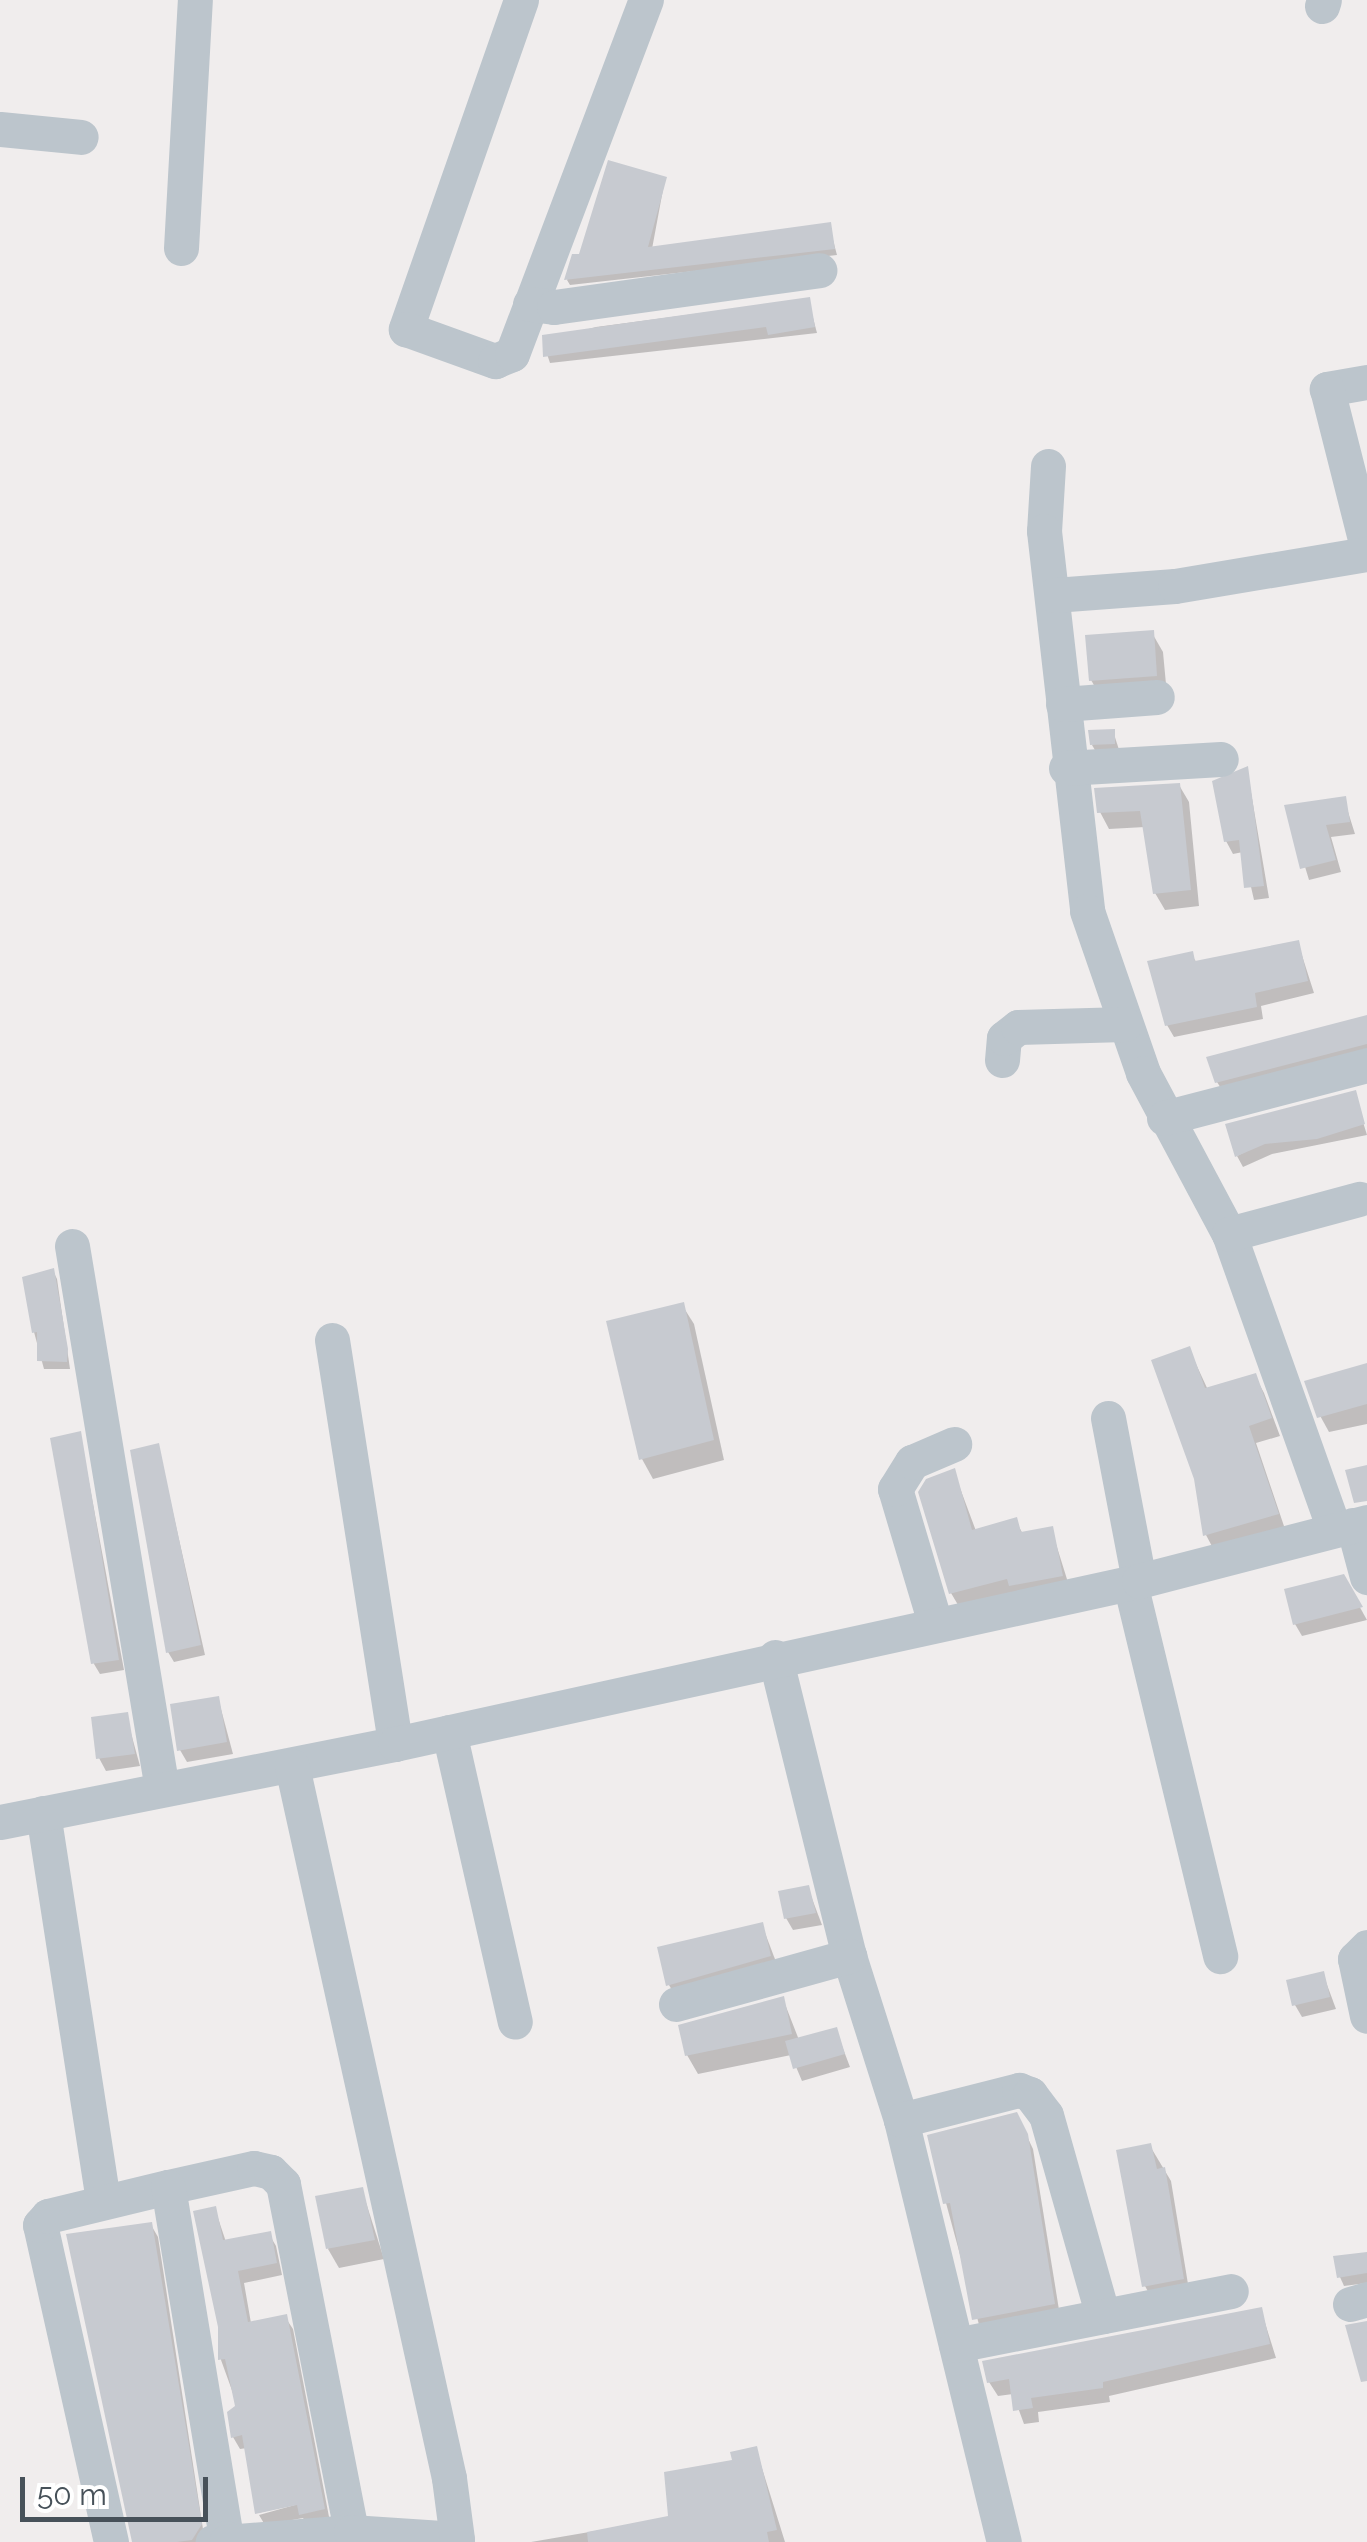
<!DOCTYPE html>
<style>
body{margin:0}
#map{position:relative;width:1367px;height:2542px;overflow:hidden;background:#f0eded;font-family:Raleway,sans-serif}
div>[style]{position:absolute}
.shadow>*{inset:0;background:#0003}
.building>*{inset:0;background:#c7cad0}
.minor>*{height:35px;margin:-17.5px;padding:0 17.5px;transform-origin:17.5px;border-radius:17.5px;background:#bcc5cc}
span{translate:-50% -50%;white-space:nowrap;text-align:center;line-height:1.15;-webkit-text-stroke:10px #fff;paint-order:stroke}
.scale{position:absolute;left:20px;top:2477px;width:188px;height:45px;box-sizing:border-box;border:5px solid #475159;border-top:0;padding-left:12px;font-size:30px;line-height:35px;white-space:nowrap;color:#475159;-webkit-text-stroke:8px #fff;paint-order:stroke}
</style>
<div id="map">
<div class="shadow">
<i style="clip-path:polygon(665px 179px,652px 249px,829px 225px,837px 255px,570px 285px,567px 280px,581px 256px)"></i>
<i style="clip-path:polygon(808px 299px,817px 333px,550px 363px,543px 342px,596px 327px)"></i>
<i style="clip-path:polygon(1152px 633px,1163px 652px,1167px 695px,1102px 699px,1091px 680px)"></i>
<i style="clip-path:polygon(1113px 731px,1121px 756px,1099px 757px,1092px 745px)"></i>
<i style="clip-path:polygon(1247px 769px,1269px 898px,1254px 900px,1243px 852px,1233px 854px,1226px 841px)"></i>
<i style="clip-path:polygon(1179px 785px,1189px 802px,1199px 906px,1165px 910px,1155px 893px,1145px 827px,1109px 829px,1100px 812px)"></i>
<i style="clip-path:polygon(1344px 799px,1355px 834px,1331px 837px,1341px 872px,1309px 880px,1287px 807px)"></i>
<i style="clip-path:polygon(1298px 943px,1314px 993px,1261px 1006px,1263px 1019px,1174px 1037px,1167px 1025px,1191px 954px,1197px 963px)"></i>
<i style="clip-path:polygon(1367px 1018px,1367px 1059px,1224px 1093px,1217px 1082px)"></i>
<i style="clip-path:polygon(1354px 1093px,1367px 1135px,1272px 1154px,1243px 1167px,1237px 1156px)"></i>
<i style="clip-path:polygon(53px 1271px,57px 1279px,70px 1369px,44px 1369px,34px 1332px)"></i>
<i style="clip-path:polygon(682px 1305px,694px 1324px,724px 1460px,653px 1479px,642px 1459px,610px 1323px)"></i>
<i style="clip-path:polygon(1189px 1349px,1208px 1390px,1255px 1376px,1264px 1393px,1280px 1436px,1256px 1443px,1286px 1532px,1215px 1552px,1206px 1535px)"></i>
<i style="clip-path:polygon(1367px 1366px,1367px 1424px,1329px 1432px,1318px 1412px)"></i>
<i style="clip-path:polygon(80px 1434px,124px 1670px,100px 1674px,94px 1664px)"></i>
<i style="clip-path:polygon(158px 1446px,205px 1655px,174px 1662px,168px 1652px)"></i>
<i style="clip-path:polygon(954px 1472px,976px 1531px,1015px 1520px,1023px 1534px,1051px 1528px,1071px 1592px,961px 1610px,951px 1593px)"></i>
<i style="clip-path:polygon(1343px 1577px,1367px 1620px,1302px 1636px,1295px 1624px)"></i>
<i style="clip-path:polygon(218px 1698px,233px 1754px,187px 1762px,180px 1750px)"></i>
<i style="clip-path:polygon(126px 1715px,140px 1766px,106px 1771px,99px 1758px)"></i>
<i style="clip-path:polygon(808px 1888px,822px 1925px,793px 1930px,786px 1918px)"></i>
<i style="clip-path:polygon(762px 1925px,781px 1975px,680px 2004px,669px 1985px)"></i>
<i style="clip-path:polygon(1323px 1974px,1336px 2009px,1302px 2017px,1295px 2005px)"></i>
<i style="clip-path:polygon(783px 1999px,799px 2040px,836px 2030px,850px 2067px,802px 2081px,791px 2055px,698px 2074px,687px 2055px)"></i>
<i style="clip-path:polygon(1023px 2128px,1033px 2149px,1060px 2316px,981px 2332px,946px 2203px)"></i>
<i style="clip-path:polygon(1150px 2146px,1171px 2181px,1189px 2290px,1151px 2297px,1145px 2286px)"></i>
<i style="clip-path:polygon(362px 2190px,384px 2259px,339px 2268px,328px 2249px)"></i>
<i style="clip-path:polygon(215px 2209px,226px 2242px,269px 2234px,276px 2246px,282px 2275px,244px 2283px,251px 2323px,285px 2317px,293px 2329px,330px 2522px,308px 2526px,303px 2518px,265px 2525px,259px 2515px,309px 2501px,258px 2513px,247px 2448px,240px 2449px,233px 2437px,238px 2407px,221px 2360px)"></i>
<i style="clip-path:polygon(151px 2225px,158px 2237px,205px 2542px,133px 2542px)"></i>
<i style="clip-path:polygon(1367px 2253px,1367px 2283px,1344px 2286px,1340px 2277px)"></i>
<i style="clip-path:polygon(1261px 2310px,1276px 2358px,1109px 2396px,1110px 2402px,1038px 2412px,1039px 2422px,1024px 2424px,1013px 2394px,998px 2396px,989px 2382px)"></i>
<i style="clip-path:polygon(756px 2449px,785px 2542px,531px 2542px,671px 2518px)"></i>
</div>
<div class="building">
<i style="clip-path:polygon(608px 160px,667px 177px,648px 247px,831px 222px,835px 249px,564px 280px,572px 254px,579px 254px)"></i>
<i style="clip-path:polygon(810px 297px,815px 327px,768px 335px,766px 327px,543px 357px,542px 335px)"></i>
<i style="clip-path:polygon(1154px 630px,1157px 676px,1089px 681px,1085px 635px)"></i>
<i style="clip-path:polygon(1115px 729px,1115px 744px,1090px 745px,1088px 730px)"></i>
<i style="clip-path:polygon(1248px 766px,1264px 886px,1244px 888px,1239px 840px,1224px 842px,1212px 781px)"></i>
<i style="clip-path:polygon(1180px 783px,1191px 890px,1153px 894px,1140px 811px,1097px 813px,1094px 788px)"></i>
<i style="clip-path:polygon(1346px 796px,1350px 822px,1326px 825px,1336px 860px,1300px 869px,1284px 805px)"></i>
<i style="clip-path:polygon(1299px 940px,1308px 981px,1255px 993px,1257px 1007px,1165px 1026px,1147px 961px,1193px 951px,1195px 961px)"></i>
<i style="clip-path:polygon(1367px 1015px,1367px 1044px,1215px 1083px,1206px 1057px)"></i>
<i style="clip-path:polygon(1356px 1090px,1365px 1124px,1317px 1139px,1265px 1144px,1235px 1157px,1225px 1124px)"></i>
<i style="clip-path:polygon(54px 1268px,68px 1349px,67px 1362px,37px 1361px,37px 1332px,32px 1333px,22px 1277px)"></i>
<i style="clip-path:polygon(684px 1302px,714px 1440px,639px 1460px,606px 1321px)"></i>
<i style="clip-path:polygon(1190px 1346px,1205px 1388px,1256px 1373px,1272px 1418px,1249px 1426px,1279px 1514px,1203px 1536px,1194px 1479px,1151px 1360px)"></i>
<i style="clip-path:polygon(1367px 1363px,1367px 1404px,1317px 1418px,1304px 1381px)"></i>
<i style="clip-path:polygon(81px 1431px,119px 1660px,91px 1664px,50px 1438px)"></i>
<i style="clip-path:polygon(159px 1443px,201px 1645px,166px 1653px,130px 1450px)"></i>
<i style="clip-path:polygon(1367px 1465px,1367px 1501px,1354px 1503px,1345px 1470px)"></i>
<i style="clip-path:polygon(955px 1468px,972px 1530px,1017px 1517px,1021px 1532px,1053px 1526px,1063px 1576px,1009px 1586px,1007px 1579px,949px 1594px,918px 1492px,926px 1479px)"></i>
<i style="clip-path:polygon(1344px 1574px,1363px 1607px,1293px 1625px,1284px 1589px)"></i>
<i style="clip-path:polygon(219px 1696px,227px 1742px,177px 1751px,170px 1704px)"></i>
<i style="clip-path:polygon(128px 1712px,135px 1754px,96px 1759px,91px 1717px)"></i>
<i style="clip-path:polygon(809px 1885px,816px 1913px,784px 1919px,778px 1891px)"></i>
<i style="clip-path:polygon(763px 1922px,771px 1956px,666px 1986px,657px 1947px)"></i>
<i style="clip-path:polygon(1324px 1971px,1330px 1997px,1292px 2006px,1286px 1980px)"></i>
<i style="clip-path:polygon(784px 1996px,792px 2034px,685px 2056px,678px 2025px)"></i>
<i style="clip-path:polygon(837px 2027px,845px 2054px,793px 2069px,785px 2041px)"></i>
<i style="clip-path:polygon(1017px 2112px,1028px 2134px,1055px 2304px,972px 2320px,950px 2203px,943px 2204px,927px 2135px)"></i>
<i style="clip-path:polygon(1151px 2143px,1157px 2169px,1165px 2167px,1184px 2279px,1142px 2287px,1116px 2150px)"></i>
<i style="clip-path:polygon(363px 2187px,375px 2240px,326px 2249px,315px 2196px)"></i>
<i style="clip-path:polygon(216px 2206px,223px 2240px,271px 2231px,277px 2263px,238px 2271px,248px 2322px,287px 2314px,325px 2509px,299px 2515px,297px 2505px,255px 2514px,242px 2435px,231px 2438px,227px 2412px,235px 2406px,225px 2359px,218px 2360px,218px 2327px,193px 2211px)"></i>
<i style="clip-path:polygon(152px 2222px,202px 2524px,192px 2540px,177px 2542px,132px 2542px,66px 2234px)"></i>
<i style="clip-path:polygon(1367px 2252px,1367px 2273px,1337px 2278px,1333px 2256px)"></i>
<i style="clip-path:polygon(1262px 2307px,1270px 2344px,1103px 2382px,1103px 2388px,1031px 2398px,1033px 2408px,1013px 2411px,1009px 2379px,987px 2383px,982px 2361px)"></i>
<i style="clip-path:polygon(1367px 2321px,1367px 2381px,1361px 2382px,1345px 2325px)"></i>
<i style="clip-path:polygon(757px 2446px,777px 2530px,767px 2532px,769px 2542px,588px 2542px,587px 2532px,668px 2516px,664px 2472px,732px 2460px,730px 2452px)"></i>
</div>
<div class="minor">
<i style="left:521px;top:0;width:349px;rotate:109.3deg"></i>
<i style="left:406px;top:329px;width:95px;rotate:19.8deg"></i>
<i style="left:495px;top:361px;width:18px;rotate:-22deg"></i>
<i style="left:512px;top:354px;width:379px;rotate:-69.3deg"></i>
<i style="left:1322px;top:6px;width:6px;rotate:-72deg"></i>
<i style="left:0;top:129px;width:81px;rotate:5.6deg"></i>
<i style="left:181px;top:248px;width:248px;rotate:-86.8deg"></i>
<i style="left:530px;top:304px;width:24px;rotate:7deg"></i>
<i style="left:554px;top:307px;width:268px;rotate:-7.9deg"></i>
<i style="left:1367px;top:382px;width:41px;rotate:170.1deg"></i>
<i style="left:1327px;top:389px;width:163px;rotate:75.8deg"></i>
<i style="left:1048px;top:466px;width:65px;rotate:93.5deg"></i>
<i style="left:1044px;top:531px;width:382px;rotate:83.5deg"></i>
<i style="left:1087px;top:911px;width:171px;rotate:70.9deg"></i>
<i style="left:1143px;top:1073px;width:183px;rotate:61.9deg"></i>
<i style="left:1229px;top:1234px;width:313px;rotate:70.4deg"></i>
<i style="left:1054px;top:595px;width:121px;rotate:-4.3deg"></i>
<i style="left:1175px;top:586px;width:195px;rotate:-9.5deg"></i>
<i style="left:1063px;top:704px;width:94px;rotate:-4.3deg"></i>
<i style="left:1066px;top:768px;width:155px;rotate:-3.3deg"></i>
<i style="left:1002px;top:1060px;width:22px;rotate:-85deg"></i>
<i style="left:1004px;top:1038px;width:18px;rotate:-38deg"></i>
<i style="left:1018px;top:1027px;width:107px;rotate:-1.6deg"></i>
<i style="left:1164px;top:1118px;width:210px;rotate:-14.6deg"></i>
<i style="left:1229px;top:1234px;width:135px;rotate:-15.1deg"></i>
<i style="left:72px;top:1246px;width:550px;rotate:80.59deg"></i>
<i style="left:332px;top:1340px;width:409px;rotate:81.1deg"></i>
<i style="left:1108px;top:1418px;width:166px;rotate:79.2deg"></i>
<i style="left:1353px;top:1525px;width:54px;rotate:74.9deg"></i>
<i style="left:1130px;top:1583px;width:384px;rotate:76.4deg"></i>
<i style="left:935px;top:1623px;width:140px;rotate:-106.6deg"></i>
<i style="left:895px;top:1489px;width:32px;rotate:-58deg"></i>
<i style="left:912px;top:1462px;width:46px;rotate:-23.2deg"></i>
<i style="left:775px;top:1657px;width:308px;rotate:76.1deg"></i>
<i style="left:849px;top:1956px;width:172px;rotate:72.4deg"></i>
<i style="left:901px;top:2120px;width:434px;rotate:76.3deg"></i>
<i style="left:449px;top:1732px;width:297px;rotate:77.2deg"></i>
<i style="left:43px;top:1813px;width:392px;rotate:81.2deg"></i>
<i style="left:0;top:1822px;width:403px;rotate:-11.2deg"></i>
<i style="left:395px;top:1744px;width:762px;rotate:-12.36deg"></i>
<i style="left:1139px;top:1581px;width:236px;rotate:-14.5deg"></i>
<i style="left:1367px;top:1947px;width:17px;rotate:135deg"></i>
<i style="left:1355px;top:1959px;width:58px;rotate:78.1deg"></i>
<i style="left:676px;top:2004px;width:180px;rotate:-15.5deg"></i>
<i style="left:901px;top:2120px;width:122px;rotate:-14.3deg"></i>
<i style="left:1019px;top:2090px;width:12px;rotate:20deg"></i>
<i style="left:1030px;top:2094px;width:26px;rotate:53deg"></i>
<i style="left:1046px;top:2115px;width:209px;rotate:74.2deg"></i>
<i style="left:168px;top:2187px;width:88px;rotate:-12.5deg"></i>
<i style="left:254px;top:2168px;width:17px;rotate:13deg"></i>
<i style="left:271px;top:2172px;width:17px;rotate:45deg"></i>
<i style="left:283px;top:2184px;width:355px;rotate:78.9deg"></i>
<i style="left:1350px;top:2304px;width:18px;rotate:-16deg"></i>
<i style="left:956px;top:2345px;width:280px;rotate:-11.1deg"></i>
<i style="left:111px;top:2542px;width:325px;rotate:-102.6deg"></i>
<i style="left:40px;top:2225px;width:12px;rotate:-48deg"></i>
<i style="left:48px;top:2216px;width:123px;rotate:-13.6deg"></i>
<i style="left:168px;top:2187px;width:356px;rotate:80.6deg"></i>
<i style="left:226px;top:2538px;width:14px;rotate:163deg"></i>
<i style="left:226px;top:2542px;width:125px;rotate:-4.6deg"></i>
<i style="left:351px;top:2532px;width:106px;rotate:3.8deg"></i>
<i style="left:457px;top:2539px;width:62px;rotate:-97.5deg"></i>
<i style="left:449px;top:2478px;width:729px;rotate:-102.44deg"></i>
</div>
<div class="scale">50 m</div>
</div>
